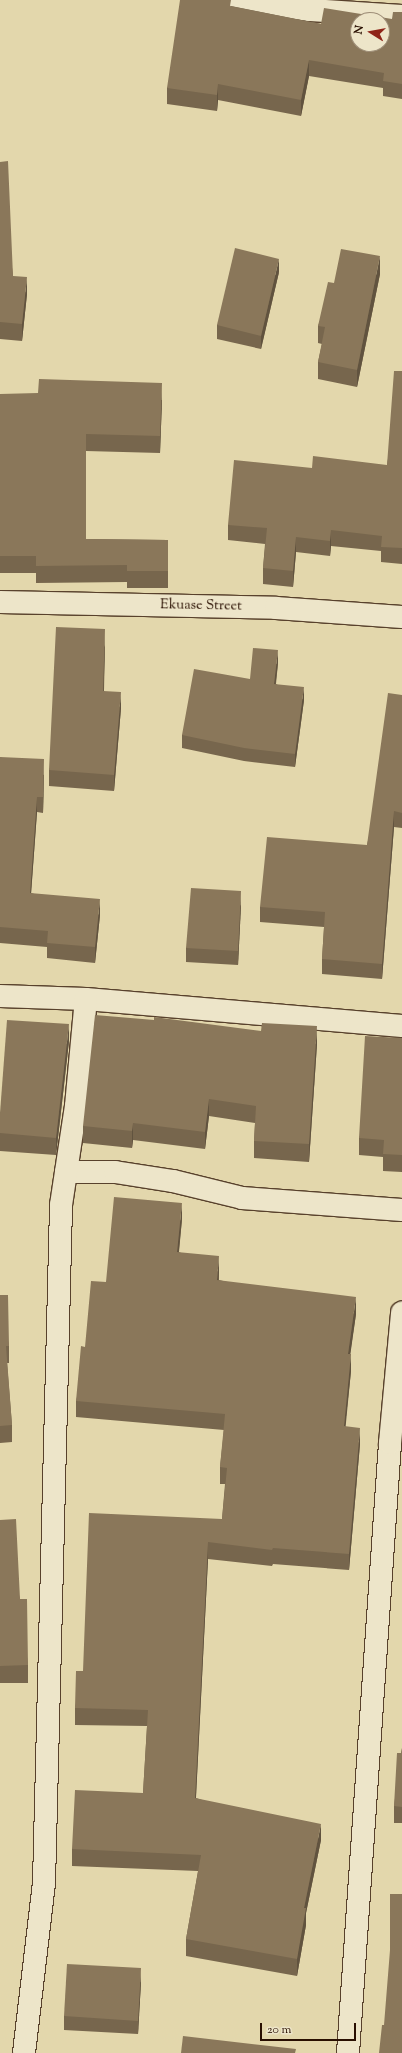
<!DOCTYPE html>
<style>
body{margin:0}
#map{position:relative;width:402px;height:2053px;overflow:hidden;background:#e3d7ac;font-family:"Sorts Mill Goudy",serif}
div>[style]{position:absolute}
.roads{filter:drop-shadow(1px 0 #58412c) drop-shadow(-1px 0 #58412c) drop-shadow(0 1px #58412c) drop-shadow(0 -1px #58412c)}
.street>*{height:22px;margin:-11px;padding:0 11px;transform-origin:11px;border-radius:11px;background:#ede5c9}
.wall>*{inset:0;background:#77664d}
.shaded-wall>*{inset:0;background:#61533f}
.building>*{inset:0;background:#8a775a}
span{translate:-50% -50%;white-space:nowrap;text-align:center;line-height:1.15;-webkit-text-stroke:3px #ede5c9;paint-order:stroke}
.street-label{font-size:14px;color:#290f01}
.north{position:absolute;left:350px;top:12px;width:40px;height:40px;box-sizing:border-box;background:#ede5c9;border:1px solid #9f8f79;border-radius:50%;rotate:281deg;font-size:11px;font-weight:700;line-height:16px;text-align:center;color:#290f01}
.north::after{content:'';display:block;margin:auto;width:14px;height:18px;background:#8f2418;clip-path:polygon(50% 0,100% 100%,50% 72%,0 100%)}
.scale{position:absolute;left:260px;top:2023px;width:96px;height:18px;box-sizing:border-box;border:2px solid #290f01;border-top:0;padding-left:5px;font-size:12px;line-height:14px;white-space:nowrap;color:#290f01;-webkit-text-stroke:3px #ede5c9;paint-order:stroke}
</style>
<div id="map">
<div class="roads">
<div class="street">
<i style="left:237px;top:0;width:74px;rotate:7.8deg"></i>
<i style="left:310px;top:10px;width:92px;rotate:3.7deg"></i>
<i style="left:0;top:602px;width:276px;rotate:1.2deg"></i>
<i style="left:276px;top:608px;width:126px;rotate:4.1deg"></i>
<i style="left:0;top:996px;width:86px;rotate:2deg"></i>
<i style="left:86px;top:999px;width:317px;rotate:4.9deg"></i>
<i style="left:66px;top:1172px;width:49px"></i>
<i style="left:115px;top:1172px;width:59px;rotate:8.8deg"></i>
<i style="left:173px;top:1181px;width:71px;rotate:13.8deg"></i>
<i style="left:242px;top:1198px;width:160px;rotate:4.3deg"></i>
<i style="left:24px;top:2053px;width:171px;rotate:-83.3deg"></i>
<i style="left:44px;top:1883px;width:678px;rotate:-88.56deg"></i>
<i style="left:61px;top:1205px;width:100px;rotate:-81.4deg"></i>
<i style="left:76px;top:1106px;width:107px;rotate:-84.7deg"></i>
<i style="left:348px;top:2053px;width:611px;rotate:-86.06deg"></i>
<i style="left:390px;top:1443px;width:131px;rotate:-84.7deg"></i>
</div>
</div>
<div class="wall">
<i style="clip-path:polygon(231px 6px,321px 24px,392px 19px,402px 12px,402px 99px,383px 96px,383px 88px,309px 76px,301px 116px,218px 100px,217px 111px,167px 104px,167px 88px)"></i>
<i style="clip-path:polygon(0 162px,13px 276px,27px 294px,22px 341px,0 339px)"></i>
<i style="clip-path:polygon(279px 272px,261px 349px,217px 339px,217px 325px)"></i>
<i style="clip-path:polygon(380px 274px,357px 387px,318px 379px,318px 362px,322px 344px,318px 343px,318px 326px,334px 283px)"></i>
<i style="clip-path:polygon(402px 371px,402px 564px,381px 562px,381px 551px,331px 546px,330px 556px,296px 552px,293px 587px,263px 584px,263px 568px,265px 544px,228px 540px,228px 525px,312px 468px,387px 465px)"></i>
<i style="clip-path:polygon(0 394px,162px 400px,160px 453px,86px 451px,86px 539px,168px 540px,168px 588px,127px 588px,127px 582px,36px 583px,36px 573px,0 573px)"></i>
<i style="clip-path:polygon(105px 645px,104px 691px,121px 708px,114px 791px,49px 786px,49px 770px)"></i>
<i style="clip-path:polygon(278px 663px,276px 684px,304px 700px,295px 767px,244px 761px,182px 748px,182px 735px,250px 679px)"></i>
<i style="clip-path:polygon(402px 695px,402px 828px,394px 827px,382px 979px,322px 974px,322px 959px,324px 927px,260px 922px,260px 907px,367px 845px)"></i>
<i style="clip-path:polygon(0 757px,44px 775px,43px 813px,37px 812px,31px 893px,100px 915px,95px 963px,47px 958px,47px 947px,0 943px)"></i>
<i style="clip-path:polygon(241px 905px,238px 965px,186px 962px,186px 948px)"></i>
<i style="clip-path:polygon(261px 1031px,317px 1044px,309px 1162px,254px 1158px,254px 1141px,255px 1123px,209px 1116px,205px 1149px,133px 1140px,132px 1148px,83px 1143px,83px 1126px)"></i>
<i style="clip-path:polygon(402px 1038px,402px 1172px,383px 1171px,383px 1157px,359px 1155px,359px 1138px)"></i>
<i style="clip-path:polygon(69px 1041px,56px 1155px,0 1151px,0 1113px)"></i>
<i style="clip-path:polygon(182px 1219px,179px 1252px,219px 1272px,219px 1280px,356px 1314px,350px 1354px,351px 1371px,345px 1426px,360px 1444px,349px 1570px,273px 1564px,272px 1566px,208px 1559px,196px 1798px,321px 1840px,306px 1913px,306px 1925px,297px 1976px,186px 1956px,186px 1939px,198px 1871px,72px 1866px,72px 1849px,143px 1793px,147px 1726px,75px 1725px,75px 1708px,83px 1671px,222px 1519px,225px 1484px,220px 1484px,220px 1467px,224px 1430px,76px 1417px,76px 1401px,106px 1282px)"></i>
<i style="clip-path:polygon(0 1295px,9px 1346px,9px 1363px,7px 1363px,12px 1425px,12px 1442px,0 1443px)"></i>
<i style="clip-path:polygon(0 1520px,20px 1599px,28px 1665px,28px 1683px,0 1683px)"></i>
<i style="clip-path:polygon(402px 1748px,402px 1823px,394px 1823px,394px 1806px)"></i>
<i style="clip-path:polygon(141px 1982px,138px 2034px,64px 2030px,64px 2016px)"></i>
</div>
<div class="shaded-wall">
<i style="clip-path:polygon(309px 60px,309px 76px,301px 116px,301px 100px)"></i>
<i style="clip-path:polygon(218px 84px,218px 100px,217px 111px,217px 95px)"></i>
<i style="clip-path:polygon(380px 256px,380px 274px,357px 387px,357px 370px)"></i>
<i style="clip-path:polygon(279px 259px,279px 272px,261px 349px,261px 336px)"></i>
<i style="clip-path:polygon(27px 277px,27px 294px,22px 341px,22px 324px)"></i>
<i style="clip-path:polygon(162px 383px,162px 400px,160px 453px,160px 436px)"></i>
<i style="clip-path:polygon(331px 530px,331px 546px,330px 556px,330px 541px)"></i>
<i style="clip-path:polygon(296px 537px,296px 552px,293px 587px,293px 571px)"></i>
<i style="clip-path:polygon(105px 629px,105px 645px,103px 707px,103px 691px)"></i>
<i style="clip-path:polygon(278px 650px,278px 663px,274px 697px,274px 684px)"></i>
<i style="clip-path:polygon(304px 687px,304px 700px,295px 767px,295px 754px)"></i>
<i style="clip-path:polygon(121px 692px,121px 708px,114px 791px,114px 775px)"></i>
<i style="clip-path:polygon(44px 759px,44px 775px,43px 813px,43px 797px)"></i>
<i style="clip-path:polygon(37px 797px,37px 812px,30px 908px,30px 893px)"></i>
<i style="clip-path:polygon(394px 811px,394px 827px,382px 979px,382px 964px)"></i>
<i style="clip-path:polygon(241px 891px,241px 905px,238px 965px,238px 951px)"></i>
<i style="clip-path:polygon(100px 899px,100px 915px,95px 963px,95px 947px)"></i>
<i style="clip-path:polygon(69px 1024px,69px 1041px,56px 1155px,56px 1138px)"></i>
<i style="clip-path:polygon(317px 1026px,317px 1044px,309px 1162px,309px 1144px)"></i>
<i style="clip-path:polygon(209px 1099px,209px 1116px,205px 1149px,205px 1132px)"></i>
<i style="clip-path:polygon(133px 1123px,133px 1140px,132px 1148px,132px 1131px)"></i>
<i style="clip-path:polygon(182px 1203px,182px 1219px,177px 1269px,177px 1252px)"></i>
<i style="clip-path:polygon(219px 1256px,219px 1272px,217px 1297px,217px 1280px)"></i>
<i style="clip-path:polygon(356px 1297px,356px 1314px,348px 1371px,348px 1354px)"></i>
<i style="clip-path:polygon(351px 1354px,351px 1371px,344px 1443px,344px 1426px)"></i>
<i style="clip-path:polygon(360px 1428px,360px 1444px,349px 1570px,349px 1554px)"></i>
<i style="clip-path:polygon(208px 1542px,208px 1559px,195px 1815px,195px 1798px)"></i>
<i style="clip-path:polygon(321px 1824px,321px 1840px,306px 1913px,306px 1925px,297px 1976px,297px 1959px,304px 1908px)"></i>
<i style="clip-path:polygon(141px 1968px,141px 1982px,138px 2034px,138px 2021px)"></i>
</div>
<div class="building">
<i style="clip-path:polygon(evenodd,180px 0,231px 0,230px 6px,321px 24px,324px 8px,392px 19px,393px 12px,402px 12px,402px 84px,383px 81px,384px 73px,309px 60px,301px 100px,218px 84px,217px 95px,167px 88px,180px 0,358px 20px,382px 20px,382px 44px,358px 44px,358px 20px)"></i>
<i style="clip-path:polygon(8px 161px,13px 276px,27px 277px,22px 324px,0 322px,0 162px)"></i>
<i style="clip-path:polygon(235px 248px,279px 259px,261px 336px,217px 325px)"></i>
<i style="clip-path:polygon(341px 249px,380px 256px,357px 370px,318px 362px,325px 327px,318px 326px,328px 282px,334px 283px)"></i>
<i style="clip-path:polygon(394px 371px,402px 371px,402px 548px,381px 547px,382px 536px,331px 530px,330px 541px,296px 537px,293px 571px,263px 568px,267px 528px,228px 525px,234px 460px,312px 468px,313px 456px,387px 465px)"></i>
<i style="clip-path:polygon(39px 379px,162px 383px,160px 436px,86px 434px,86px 539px,168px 540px,168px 571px,127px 571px,127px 565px,36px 566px,36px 556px,0 556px,0 394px,38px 393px)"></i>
<i style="clip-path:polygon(56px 627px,105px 629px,103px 691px,121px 692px,114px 775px,49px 770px)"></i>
<i style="clip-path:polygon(253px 648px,278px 650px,274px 684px,304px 687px,295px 754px,244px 748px,182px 735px,194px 669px,250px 679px)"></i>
<i style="clip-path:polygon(388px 693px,402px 695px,402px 813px,394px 811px,382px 964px,322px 959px,325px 912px,260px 907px,267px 837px,367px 845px)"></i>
<i style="clip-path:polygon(0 757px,44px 759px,43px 797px,37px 797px,30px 893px,100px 899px,95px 947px,47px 943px,48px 931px,0 927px)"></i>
<i style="clip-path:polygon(191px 888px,241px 891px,238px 951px,186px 948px)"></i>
<i style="clip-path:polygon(95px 1015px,154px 1020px,154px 1017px,261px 1031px,262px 1023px,317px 1026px,309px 1144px,254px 1141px,256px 1106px,209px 1099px,205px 1132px,133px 1123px,132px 1131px,83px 1126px)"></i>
<i style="clip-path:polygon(7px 1020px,69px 1024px,56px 1138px,0 1133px,0 1113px)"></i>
<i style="clip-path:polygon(365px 1036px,402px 1038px,402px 1155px,383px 1154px,384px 1140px,359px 1138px)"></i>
<i style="clip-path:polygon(114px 1197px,182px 1203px,177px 1252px,219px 1256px,217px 1280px,356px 1297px,348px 1354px,351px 1354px,344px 1426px,360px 1428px,349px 1554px,273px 1548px,272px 1550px,208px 1542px,195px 1798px,321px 1824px,304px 1908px,306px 1908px,297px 1959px,186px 1939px,201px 1855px,72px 1849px,75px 1790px,143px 1793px,148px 1710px,75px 1708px,76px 1671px,83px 1671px,89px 1513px,222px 1519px,227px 1468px,220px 1467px,225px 1414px,76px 1401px,81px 1346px,85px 1347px,91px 1281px,106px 1282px)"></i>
<i style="clip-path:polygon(0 1295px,8px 1295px,9px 1346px,6px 1346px,12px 1425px,0 1426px)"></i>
<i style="clip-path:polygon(16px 1519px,20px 1599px,27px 1599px,28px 1665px,0 1666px,0 1520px)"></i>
<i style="clip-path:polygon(402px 1748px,402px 1807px,394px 1806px,397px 1753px,401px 1753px)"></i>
<i style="clip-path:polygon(390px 1894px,402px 1894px,402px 2053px,379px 2053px,382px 2025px,384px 2025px,390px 1950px)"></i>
<i style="clip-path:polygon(67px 1964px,141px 1968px,138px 2021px,64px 2016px)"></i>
<i style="clip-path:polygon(183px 2036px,296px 2049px,295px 2053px,181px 2053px)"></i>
</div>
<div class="street-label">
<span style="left:201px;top:606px;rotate:1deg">Ekuase Street</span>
</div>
<div class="north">N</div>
<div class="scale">20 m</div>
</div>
